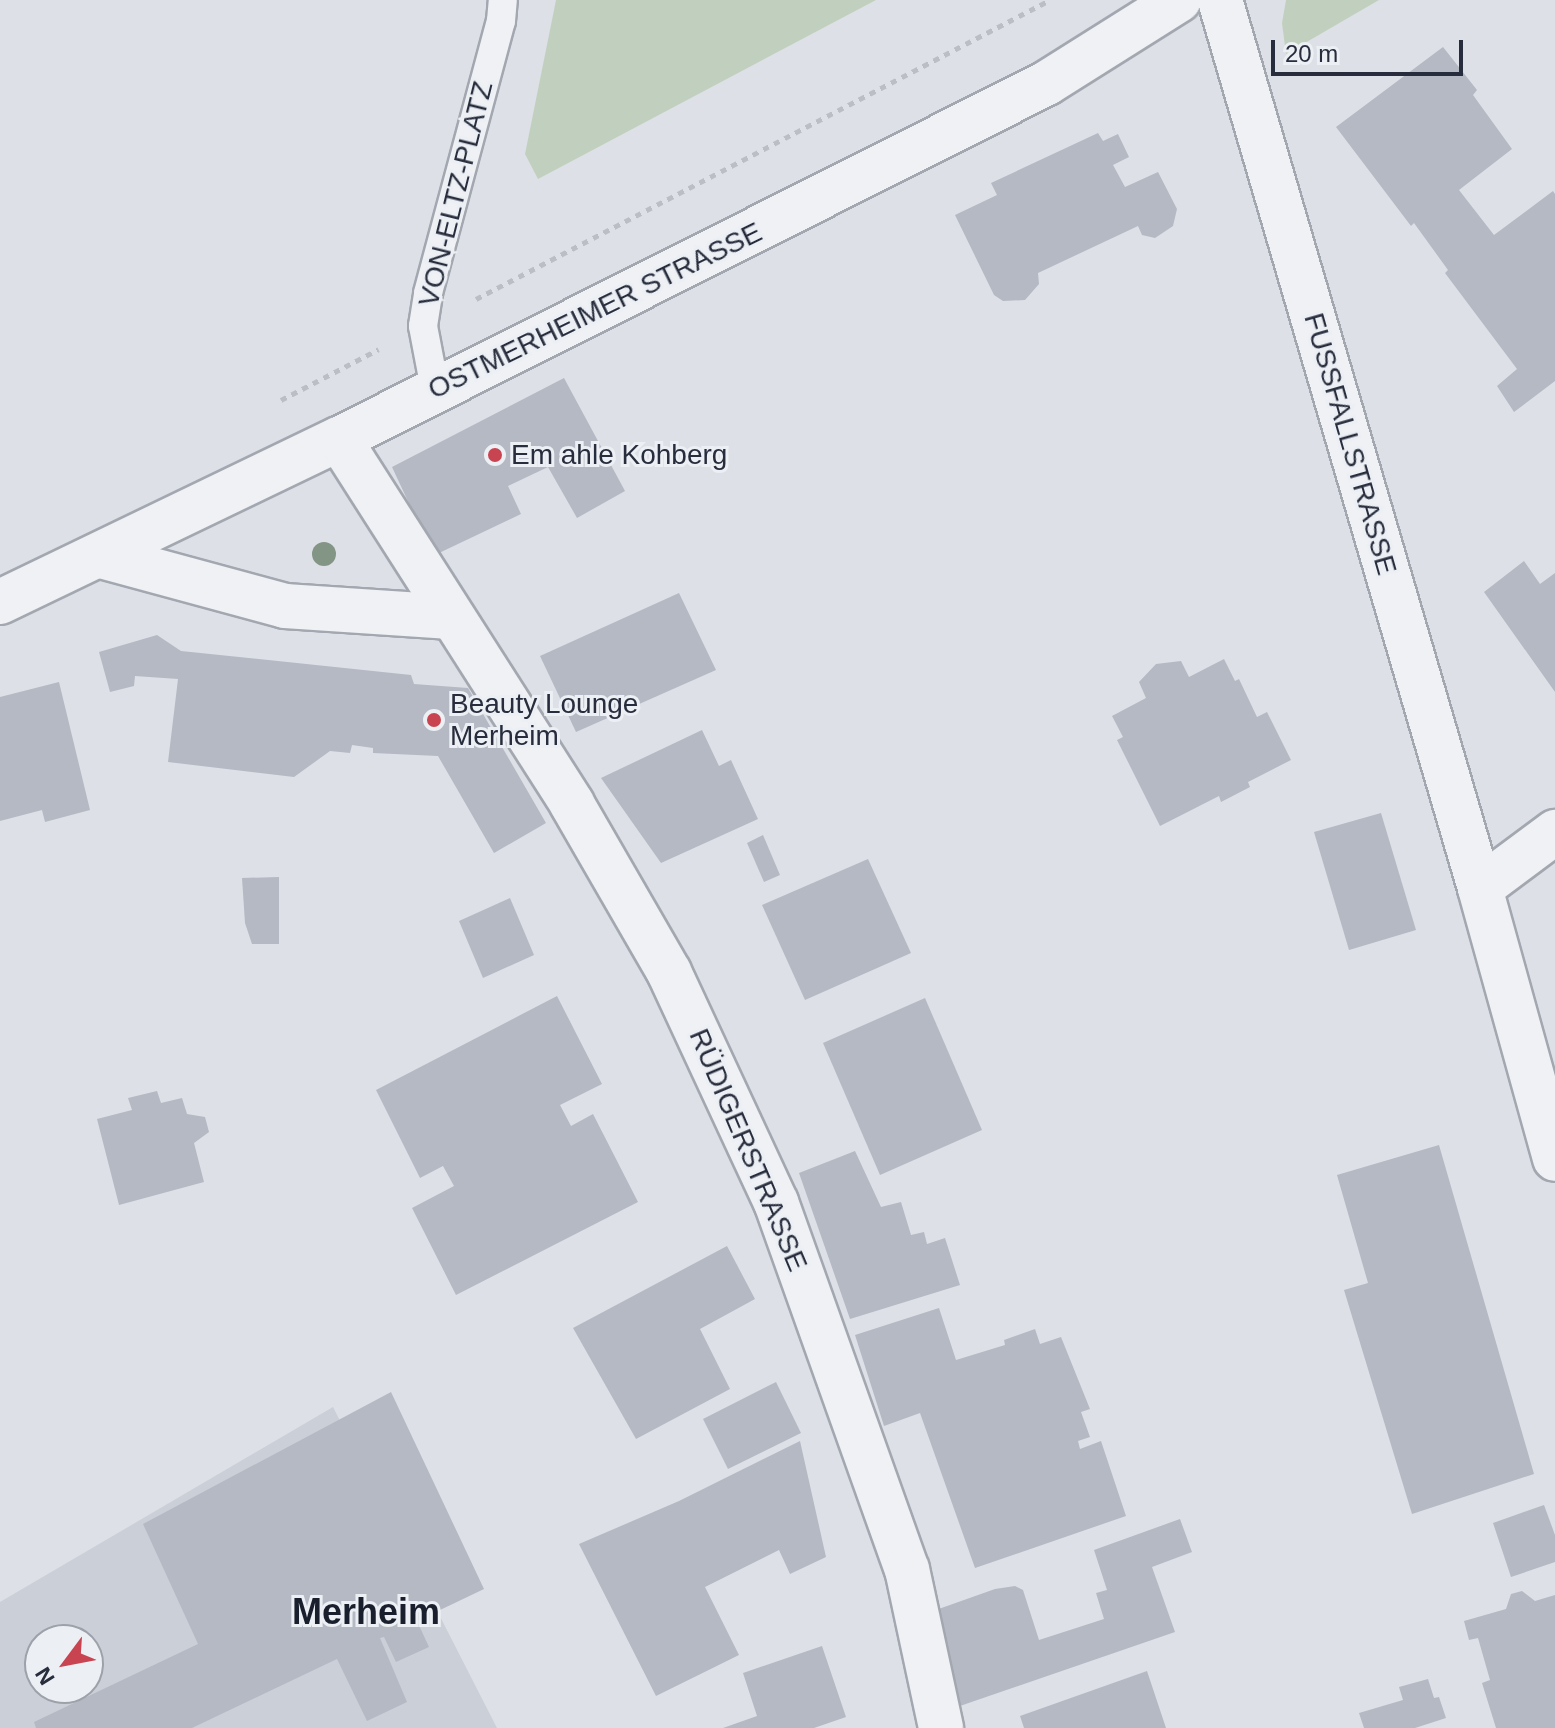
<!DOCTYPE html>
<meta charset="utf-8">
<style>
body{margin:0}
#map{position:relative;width:1555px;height:1728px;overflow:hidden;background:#dde0e6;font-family:Arial,sans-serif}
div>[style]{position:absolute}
.built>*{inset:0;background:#cbcfd8}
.green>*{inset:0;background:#c1d0be}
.building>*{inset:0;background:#b4b9c3}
.path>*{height:5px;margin-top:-2.5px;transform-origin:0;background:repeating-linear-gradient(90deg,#bbbec5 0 6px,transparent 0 12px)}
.roads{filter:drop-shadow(2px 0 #a3a7b0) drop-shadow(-2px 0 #a3a7b0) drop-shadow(0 2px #a3a7b0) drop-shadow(0 -2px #a3a7b0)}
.service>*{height:28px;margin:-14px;padding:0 14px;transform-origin:14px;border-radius:14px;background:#eff1f5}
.minor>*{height:44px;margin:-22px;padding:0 22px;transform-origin:22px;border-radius:22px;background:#eff1f5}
.tertiary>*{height:44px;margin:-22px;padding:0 22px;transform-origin:22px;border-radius:22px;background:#eff1f5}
.trees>*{width:24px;height:24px;margin:-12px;border-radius:50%;background:#839585}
.dots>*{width:22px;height:22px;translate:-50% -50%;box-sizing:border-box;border:4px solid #eceff4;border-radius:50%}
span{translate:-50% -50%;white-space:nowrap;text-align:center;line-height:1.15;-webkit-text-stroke:6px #eceff4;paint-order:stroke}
.street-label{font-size:28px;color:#272d3c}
.poi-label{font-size:28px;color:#272d3c}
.left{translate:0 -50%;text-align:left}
.district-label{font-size:36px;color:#191f2c;font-weight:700}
.north{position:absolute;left:24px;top:1624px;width:80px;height:80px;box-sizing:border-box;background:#eceff4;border:2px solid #9da1aa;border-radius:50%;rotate:238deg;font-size:22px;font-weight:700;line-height:32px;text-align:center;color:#272d3c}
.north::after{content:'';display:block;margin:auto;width:28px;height:36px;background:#c94451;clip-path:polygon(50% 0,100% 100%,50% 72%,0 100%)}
.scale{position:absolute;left:1271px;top:40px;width:192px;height:36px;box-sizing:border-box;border:4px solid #272d3c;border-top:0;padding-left:10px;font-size:24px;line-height:28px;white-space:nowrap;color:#272d3c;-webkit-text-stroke:6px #eceff4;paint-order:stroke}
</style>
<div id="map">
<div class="built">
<i style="clip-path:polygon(evenodd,333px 1407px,497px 1728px,0 1728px,0 1602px,333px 1407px,40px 1640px,88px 1640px,88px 1688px,40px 1688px,40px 1640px)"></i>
</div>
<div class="green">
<i style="clip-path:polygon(556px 0,876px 0,538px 179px,525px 154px)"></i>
<i style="clip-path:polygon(1286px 0,1379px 0,1286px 54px,1282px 23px)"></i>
</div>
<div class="building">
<i style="clip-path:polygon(1443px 47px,1477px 90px,1473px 95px,1512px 149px,1459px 190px,1494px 235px,1553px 191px,1555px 194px,1555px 381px,1514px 412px,1497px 386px,1517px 369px,1445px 273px,1448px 270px,1414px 223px,1411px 226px,1336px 127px)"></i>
<i style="clip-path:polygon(1098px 133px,1103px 141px,1118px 134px,1129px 157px,1113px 165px,1125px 187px,1158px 172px,1177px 209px,1173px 226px,1155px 238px,1142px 235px,1138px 226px,1038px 273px,1039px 284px,1025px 300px,1003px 301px,994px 295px,955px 215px,997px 195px,991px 183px)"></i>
<i style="clip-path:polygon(564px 378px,625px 491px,577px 518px,548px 467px,508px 486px,521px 514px,439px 553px,420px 527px,392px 467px)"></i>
<i style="clip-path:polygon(1524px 561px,1540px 584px,1555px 573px,1555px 692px,1484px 592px)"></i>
<i style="clip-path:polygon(679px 593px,716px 670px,576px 732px,540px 656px)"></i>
<i style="clip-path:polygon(157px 635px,181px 651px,411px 675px,414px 684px,468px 688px,546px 823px,494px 853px,438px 756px,373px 753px,373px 748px,352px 745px,350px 753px,330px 751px,294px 777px,168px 762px,178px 679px,135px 676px,134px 686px,110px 692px,99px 652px)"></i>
<i style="clip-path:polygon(1224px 659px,1235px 681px,1239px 679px,1257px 717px,1267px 712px,1291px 760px,1248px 782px,1250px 787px,1221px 802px,1219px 796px,1160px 826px,1117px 740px,1123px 737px,1112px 716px,1146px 698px,1139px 682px,1156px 664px,1181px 661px,1189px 677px)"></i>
<i style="clip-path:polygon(59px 682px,90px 810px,45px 822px,42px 810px,0 821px,0 697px)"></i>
<i style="clip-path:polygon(702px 730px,719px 766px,731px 760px,758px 819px,661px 863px,601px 778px)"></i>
<i style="clip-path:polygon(1381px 813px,1416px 930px,1349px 950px,1314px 832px)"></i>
<i style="clip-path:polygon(763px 835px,780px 875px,764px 882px,747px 843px)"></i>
<i style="clip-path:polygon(868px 859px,911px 953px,805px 1000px,762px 905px)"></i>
<i style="clip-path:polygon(279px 877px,279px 944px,252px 944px,245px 923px,242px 878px)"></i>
<i style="clip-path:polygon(510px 898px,534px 955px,483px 978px,459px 921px)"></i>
<i style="clip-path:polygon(557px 996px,602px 1084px,560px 1105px,571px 1126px,593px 1114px,638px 1202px,456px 1295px,412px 1208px,454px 1186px,443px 1166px,420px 1178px,376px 1090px)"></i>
<i style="clip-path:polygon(925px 998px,982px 1130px,880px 1175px,823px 1043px)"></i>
<i style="clip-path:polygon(157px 1091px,161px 1103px,182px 1098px,187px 1114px,205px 1117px,209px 1132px,194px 1143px,204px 1182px,119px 1205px,97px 1119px,132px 1110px,128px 1098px)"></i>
<i style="clip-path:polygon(1439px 1145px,1534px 1474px,1412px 1514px,1344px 1290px,1368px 1283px,1337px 1175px)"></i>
<i style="clip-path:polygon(855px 1151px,881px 1207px,901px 1202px,911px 1235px,924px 1232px,927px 1244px,945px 1238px,960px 1285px,850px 1319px,799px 1173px)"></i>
<i style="clip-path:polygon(727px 1246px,755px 1299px,700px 1329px,730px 1389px,636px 1439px,573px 1328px)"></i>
<i style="clip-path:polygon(939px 1308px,956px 1360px,1005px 1345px,1004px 1340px,1035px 1329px,1040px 1344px,1061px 1337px,1090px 1409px,1081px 1412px,1090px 1437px,1078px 1441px,1080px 1449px,1101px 1441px,1126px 1516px,975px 1568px,920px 1413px,884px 1426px,855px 1335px)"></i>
<i style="clip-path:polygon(776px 1382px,801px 1433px,728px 1469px,703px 1419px)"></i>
<i style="clip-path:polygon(391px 1392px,484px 1589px,417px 1621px,429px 1647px,396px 1662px,384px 1637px,380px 1638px,407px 1702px,367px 1721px,337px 1659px,192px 1728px,36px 1728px,34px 1722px,198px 1644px,143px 1524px)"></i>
<i style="clip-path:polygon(800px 1441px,826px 1557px,790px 1574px,779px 1550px,705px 1587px,739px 1655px,656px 1696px,579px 1544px,679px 1501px)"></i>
<i style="clip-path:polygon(1544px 1505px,1555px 1535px,1555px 1562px,1511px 1577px,1493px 1523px)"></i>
<i style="clip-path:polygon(1180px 1519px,1192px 1552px,1152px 1567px,1175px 1632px,957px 1707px,933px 1611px,995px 1589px,1015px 1586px,1023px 1590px,1039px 1640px,1104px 1619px,1096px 1593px,1107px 1590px,1094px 1550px)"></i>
<i style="clip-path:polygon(1522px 1591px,1535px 1601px,1555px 1595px,1555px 1728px,1496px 1728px,1482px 1683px,1490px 1680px,1478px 1638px,1469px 1640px,1464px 1621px,1506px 1609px,1511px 1594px)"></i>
<i style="clip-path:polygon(822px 1646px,846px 1717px,814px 1728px,723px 1728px,757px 1716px,743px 1673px)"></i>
<i style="clip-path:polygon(1147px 1671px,1166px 1728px,1024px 1728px,1020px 1716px)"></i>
<i style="clip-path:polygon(1428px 1679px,1434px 1698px,1439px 1697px,1446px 1718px,1415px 1728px,1364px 1728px,1359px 1713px,1403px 1700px,1399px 1687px)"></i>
</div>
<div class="path">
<i style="left:476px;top:299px;width:647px;rotate:-27.52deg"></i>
<i style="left:281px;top:400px;width:110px;rotate:-27.5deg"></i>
</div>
<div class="roads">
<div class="service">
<i style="left:435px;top:389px;width:64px;rotate:-100.8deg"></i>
<i style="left:423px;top:326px;width:33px;rotate:-81deg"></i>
<i style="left:428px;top:293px;width:282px;rotate:-75deg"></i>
<i style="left:501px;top:21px;width:21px;rotate:-85deg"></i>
</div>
<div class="minor">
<i style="left:1220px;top:0;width:925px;rotate:73.68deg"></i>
<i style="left:1480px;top:888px;width:281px;rotate:74.5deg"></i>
<i style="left:339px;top:439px;width:433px;rotate:57.4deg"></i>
<i style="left:572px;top:804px;width:194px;rotate:60deg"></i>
<i style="left:669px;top:972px;width:254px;rotate:65.1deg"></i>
<i style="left:776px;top:1202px;width:390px;rotate:70.4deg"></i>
<i style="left:907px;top:1569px;width:163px;rotate:77.9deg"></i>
<i style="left:101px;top:556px;width:191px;rotate:15.2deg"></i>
<i style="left:285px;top:606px;width:166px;rotate:3.8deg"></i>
<i style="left:1480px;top:888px;width:94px;rotate:-36.7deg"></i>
</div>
<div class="tertiary">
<i style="left:0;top:602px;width:376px;rotate:-25.7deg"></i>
<i style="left:339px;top:439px;width:792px;rotate:-26.69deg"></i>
<i style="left:1047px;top:83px;width:156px;rotate:-32.2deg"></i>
</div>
</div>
<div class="trees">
<i style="left:324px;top:554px"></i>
</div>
<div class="dots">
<i style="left:495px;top:455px;background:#c94451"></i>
<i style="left:434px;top:720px;background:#c94451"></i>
</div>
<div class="street-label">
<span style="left:456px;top:194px;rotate:-76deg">VON-ELTZ-PLATZ</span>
<span style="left:595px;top:311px;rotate:-26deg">OSTMERHEIMER STRASSE</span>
<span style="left:1350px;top:444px;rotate:74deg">FUSSFALLSTRASSE</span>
<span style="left:748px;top:1150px;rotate:67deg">RÜDIGERSTRASSE</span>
</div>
<div class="poi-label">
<span class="left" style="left:511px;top:455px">Em ahle Kohberg</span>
<span class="left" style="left:450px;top:720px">Beauty Lounge<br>Merheim</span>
</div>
<div class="district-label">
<span style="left:366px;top:1612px">Merheim</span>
</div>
<div class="north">N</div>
<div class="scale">20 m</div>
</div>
